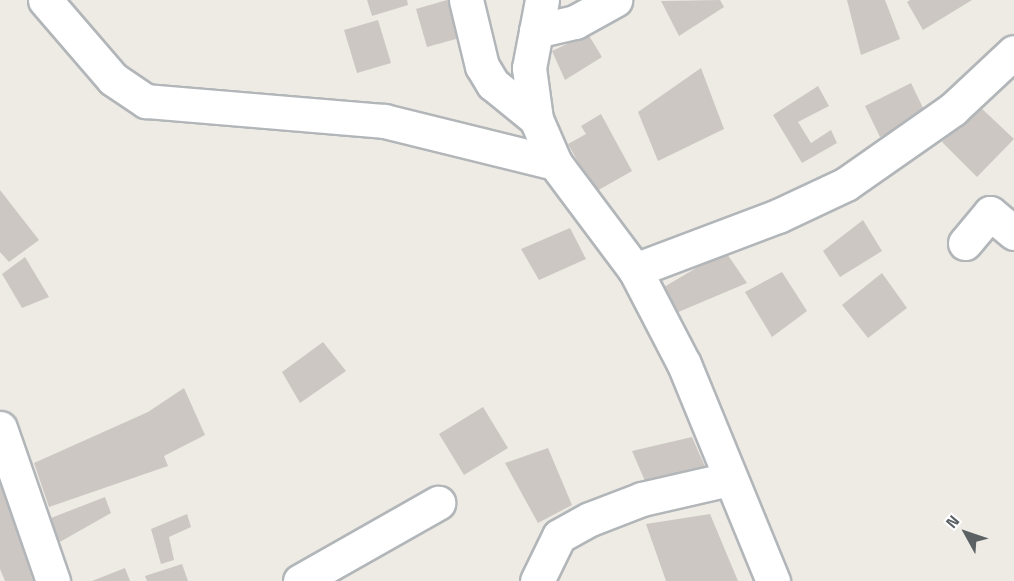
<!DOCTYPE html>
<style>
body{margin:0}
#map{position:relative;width:1014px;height:581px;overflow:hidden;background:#eeeae4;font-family:"Titillium Web",sans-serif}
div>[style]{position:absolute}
.building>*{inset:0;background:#ccc7c3}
.roads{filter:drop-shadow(2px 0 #b2b6b9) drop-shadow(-2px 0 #b2b6b9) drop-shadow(0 2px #b2b6b9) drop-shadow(0 -2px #b2b6b9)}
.minor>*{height:33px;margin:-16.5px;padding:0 16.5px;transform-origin:16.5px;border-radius:16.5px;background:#fff}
span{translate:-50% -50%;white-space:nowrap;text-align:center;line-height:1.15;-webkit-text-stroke:5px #fff;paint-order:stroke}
.north{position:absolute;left:936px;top:503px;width:60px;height:60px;-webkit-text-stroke:4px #fff;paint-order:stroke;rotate:310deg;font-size:16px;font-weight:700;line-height:24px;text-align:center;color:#5c6264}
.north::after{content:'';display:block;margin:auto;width:21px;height:27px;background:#5c6264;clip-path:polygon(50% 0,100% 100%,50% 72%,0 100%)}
</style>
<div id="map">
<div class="building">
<i style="clip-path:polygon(367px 0,407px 0,408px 5px,372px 16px)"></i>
<i style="clip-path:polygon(447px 0,457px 0,467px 36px,427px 47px,416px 9px)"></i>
<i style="clip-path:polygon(720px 0,724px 7px,679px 36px,661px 1px)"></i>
<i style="clip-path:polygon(847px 0,885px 0,900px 39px,861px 55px)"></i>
<i style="clip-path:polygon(910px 0,972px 0,923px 30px,907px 2px)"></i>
<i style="clip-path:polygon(378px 20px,391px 63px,357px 73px,344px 30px)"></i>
<i style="clip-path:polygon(588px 34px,602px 57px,565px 80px,552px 51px)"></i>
<i style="clip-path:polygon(701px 68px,724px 129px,658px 161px,638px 112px)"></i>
<i style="clip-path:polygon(911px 83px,926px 114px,880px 137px,865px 106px)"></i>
<i style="clip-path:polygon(818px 86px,829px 106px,798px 122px,811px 143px,831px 130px,837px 143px,802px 163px,773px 115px)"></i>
<i style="clip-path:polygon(978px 105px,1014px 139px,977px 177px,942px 142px)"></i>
<i style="clip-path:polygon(601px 114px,632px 171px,595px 192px,568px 144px,586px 134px,581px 126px)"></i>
<i style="clip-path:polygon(0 190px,39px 240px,9px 262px,0 252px)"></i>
<i style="clip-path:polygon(863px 220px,882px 251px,840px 277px,823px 251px)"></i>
<i style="clip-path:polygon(570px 228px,586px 259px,539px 280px,521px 249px)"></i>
<i style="clip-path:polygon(725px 251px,747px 283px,676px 313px,664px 287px)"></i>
<i style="clip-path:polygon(25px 257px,49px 297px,22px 308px,2px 274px)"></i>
<i style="clip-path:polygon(782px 272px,807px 311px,772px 337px,745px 292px)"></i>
<i style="clip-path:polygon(882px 273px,907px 308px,868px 338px,842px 305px)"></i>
<i style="clip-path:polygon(323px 342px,346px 371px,300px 403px,282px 372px)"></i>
<i style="clip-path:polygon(184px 388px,205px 435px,164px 456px,168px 466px,49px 507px,34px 463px,148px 412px)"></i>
<i style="clip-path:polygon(483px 407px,508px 448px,464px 475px,439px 434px)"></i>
<i style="clip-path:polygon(692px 437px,710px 478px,648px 488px,632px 451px)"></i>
<i style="clip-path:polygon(548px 448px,572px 505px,538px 523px,505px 463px)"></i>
<i style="clip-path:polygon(4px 483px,40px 581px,5px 581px,0 569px,0 485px)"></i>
<i style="clip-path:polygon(105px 497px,111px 513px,58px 543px,51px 518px)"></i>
<i style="clip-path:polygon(187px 514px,191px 527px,169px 537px,174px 560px,161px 564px,151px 529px)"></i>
<i style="clip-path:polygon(710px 514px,738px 581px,666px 581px,646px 524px)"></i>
<i style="clip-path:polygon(182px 564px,188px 581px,147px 581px,145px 576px)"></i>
<i style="clip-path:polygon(125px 568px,130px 581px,92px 581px)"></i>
</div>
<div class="roads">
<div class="minor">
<i style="left:45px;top:0;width:104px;rotate:49.3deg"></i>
<i style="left:113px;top:79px;width:40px;rotate:34deg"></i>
<i style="left:146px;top:101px;width:239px;rotate:4.8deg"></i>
<i style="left:384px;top:121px;width:176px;rotate:13.8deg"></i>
<i style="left:466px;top:0;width:68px;rotate:76.4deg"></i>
<i style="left:482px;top:66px;width:21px;rotate:59deg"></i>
<i style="left:493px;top:84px;width:55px;rotate:39.1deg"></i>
<i style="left:542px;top:0;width:69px;rotate:100.8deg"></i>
<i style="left:529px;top:68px;width:51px;rotate:82.2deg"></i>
<i style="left:536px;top:119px;width:48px;rotate:66.6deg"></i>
<i style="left:555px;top:163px;width:134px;rotate:53.2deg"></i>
<i style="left:635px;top:270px;width:106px;rotate:62.5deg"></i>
<i style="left:684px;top:364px;width:235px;rotate:67.7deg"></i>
<i style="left:536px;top:31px;width:40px;rotate:-13deg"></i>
<i style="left:575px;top:22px;width:46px;rotate:-28.8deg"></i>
<i style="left:965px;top:243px;width:39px;rotate:-50deg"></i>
<i style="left:990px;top:213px;width:31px;rotate:40deg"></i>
<i style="left:635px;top:270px;width:153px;rotate:-20.7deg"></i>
<i style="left:778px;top:216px;width:75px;rotate:-25.2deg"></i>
<i style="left:846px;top:184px;width:131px;rotate:-35deg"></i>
<i style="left:953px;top:109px;width:83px;rotate:-43.1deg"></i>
<i style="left:0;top:428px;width:162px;rotate:70.9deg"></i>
<i style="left:300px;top:581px;width:159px;rotate:-29.5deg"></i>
<i style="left:537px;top:581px;width:50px;rotate:-63.9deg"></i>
<i style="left:559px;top:536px;width:35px;rotate:-29deg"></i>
<i style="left:590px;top:519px;width:56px;rotate:-21deg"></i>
<i style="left:642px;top:499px;width:89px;rotate:-12.9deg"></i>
</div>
</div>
<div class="north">N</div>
</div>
